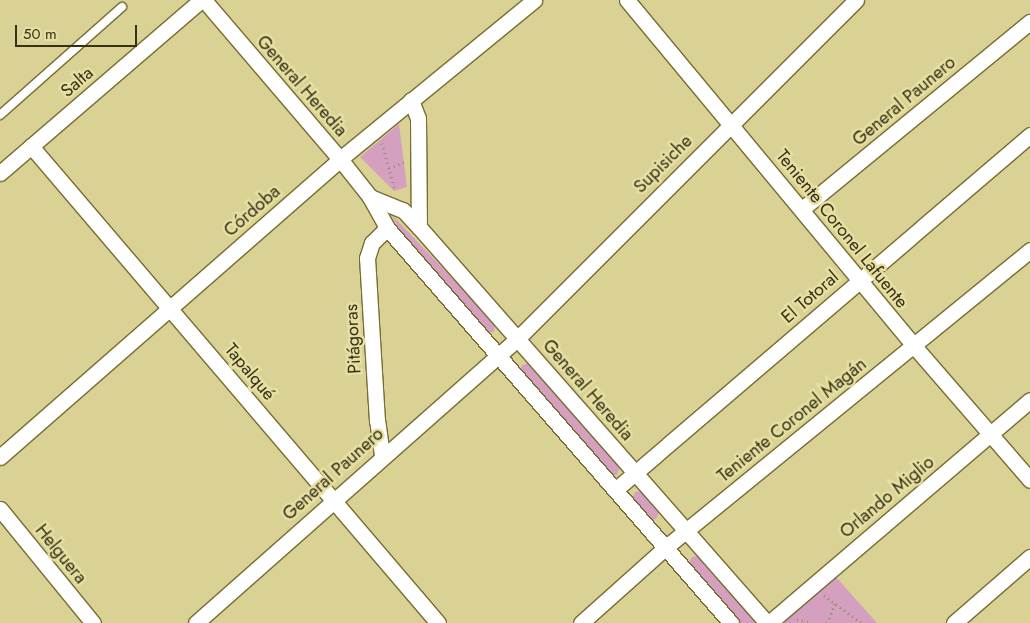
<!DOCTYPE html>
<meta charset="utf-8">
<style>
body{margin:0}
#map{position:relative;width:1030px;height:623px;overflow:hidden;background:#d9d294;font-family:Jost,sans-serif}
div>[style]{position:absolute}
.green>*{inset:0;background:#d59fc0}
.path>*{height:3px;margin-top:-1.5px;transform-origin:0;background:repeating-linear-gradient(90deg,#979162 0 1px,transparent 0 5px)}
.roads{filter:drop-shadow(1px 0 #766e33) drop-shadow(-1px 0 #766e33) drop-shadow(0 1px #766e33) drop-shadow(0 -1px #766e33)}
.lane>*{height:8px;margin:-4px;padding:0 4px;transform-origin:4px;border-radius:4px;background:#fff}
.street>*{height:15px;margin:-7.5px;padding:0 7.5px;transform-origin:7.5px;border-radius:7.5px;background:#fff}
span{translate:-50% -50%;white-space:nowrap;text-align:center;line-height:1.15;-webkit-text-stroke:5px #e6dfa1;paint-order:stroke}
.street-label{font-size:18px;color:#343118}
.scale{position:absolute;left:15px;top:25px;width:122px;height:22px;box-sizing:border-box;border:2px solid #343118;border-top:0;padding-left:6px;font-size:15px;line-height:18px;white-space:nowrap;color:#343118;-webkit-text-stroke:4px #e6dfa1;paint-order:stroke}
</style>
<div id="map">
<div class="green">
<i style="clip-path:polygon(399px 124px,407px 187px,394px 191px,360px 157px)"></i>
<i style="clip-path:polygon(391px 214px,495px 323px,494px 332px,487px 332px,401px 232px)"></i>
<i style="clip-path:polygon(529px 363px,620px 466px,617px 475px,612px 476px,521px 370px,522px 365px)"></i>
<i style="clip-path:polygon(642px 491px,660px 510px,656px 519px,651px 520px,632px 499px,635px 492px)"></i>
<i style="clip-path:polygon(699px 556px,758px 623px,738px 623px,688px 564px,692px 557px)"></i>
<i style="clip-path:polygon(836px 577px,877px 623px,784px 623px,783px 622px)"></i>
</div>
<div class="path">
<i style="left:382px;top:143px;width:49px;rotate:74.5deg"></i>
<i style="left:389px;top:168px;width:17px;rotate:-21deg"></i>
<i style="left:824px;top:595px;width:47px;rotate:36.4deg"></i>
<i style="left:797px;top:619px;width:13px;rotate:18deg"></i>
<i style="left:827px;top:623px;width:21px;rotate:-67deg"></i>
</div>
<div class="roads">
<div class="lane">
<i style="left:0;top:115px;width:163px;rotate:-41.5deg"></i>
</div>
<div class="street">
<i style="left:204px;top:0;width:209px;rotate:49.5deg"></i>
<i style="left:340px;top:159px;width:48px;rotate:51.7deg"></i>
<i style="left:370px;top:197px;width:35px;rotate:61deg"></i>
<i style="left:387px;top:228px;width:524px;rotate:48.95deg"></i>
<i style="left:627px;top:0;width:450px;rotate:50.3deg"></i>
<i style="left:914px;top:346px;width:177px;rotate:49.1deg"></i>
<i style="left:411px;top:100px;width:19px;rotate:69deg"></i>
<i style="left:418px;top:118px;width:109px;rotate:89.5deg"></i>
<i style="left:31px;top:146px;width:627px;rotate:49.53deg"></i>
<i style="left:0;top:173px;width:265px;rotate:-40.7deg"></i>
<i style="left:370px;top:197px;width:35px;rotate:22deg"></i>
<i style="left:403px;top:210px;width:23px;rotate:47deg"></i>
<i style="left:419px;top:227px;width:527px;rotate:48.69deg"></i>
<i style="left:802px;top:209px;width:295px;rotate:-39.4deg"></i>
<i style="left:382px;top:455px;width:34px;rotate:-98deg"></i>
<i style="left:377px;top:421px;width:163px;rotate:-93.5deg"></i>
<i style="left:367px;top:258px;width:16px;rotate:-72deg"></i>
<i style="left:372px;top:243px;width:21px;rotate:-45deg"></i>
<i style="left:0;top:457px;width:452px;rotate:-41.2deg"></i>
<i style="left:340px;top:159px;width:251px;rotate:-39.3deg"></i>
<i style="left:615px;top:490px;width:546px;rotate:-40.54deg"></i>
<i style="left:0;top:509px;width:147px;rotate:50.8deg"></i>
<i style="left:196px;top:623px;width:430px;rotate:-41.5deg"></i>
<i style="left:518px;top:338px;width:478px;rotate:-45deg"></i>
<i style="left:581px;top:623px;width:114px;rotate:-41.8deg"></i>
<i style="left:666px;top:547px;width:470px;rotate:-39.2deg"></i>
<i style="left:769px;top:623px;width:343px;rotate:-40.5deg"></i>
<i style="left:954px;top:623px;width:101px;rotate:-41deg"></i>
</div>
</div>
<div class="street-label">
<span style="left:77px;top:82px;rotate:-41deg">Salta</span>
<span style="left:302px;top:86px;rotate:49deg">General Heredia</span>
<span style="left:904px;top:101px;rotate:-40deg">General Paunero</span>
<span style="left:663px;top:164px;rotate:-45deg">Supisiche</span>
<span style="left:252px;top:211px;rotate:-41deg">Córdoba</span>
<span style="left:842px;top:229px;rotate:51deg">Teniente Coronel Lafuente</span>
<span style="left:810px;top:297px;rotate:-41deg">El Totoral</span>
<span style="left:353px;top:339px;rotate:-93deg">Pitágoras</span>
<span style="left:250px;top:372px;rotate:50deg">Tapalqué</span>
<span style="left:588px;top:390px;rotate:49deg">General Heredia</span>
<span style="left:792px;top:420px;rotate:-39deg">Teniente Coronel Magán</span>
<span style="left:333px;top:474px;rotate:-42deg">General Paunero</span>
<span style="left:887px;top:497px;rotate:-40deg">Orlando Miglio</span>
<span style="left:61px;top:554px;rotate:51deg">Helguera</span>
</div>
<div class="scale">50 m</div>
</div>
